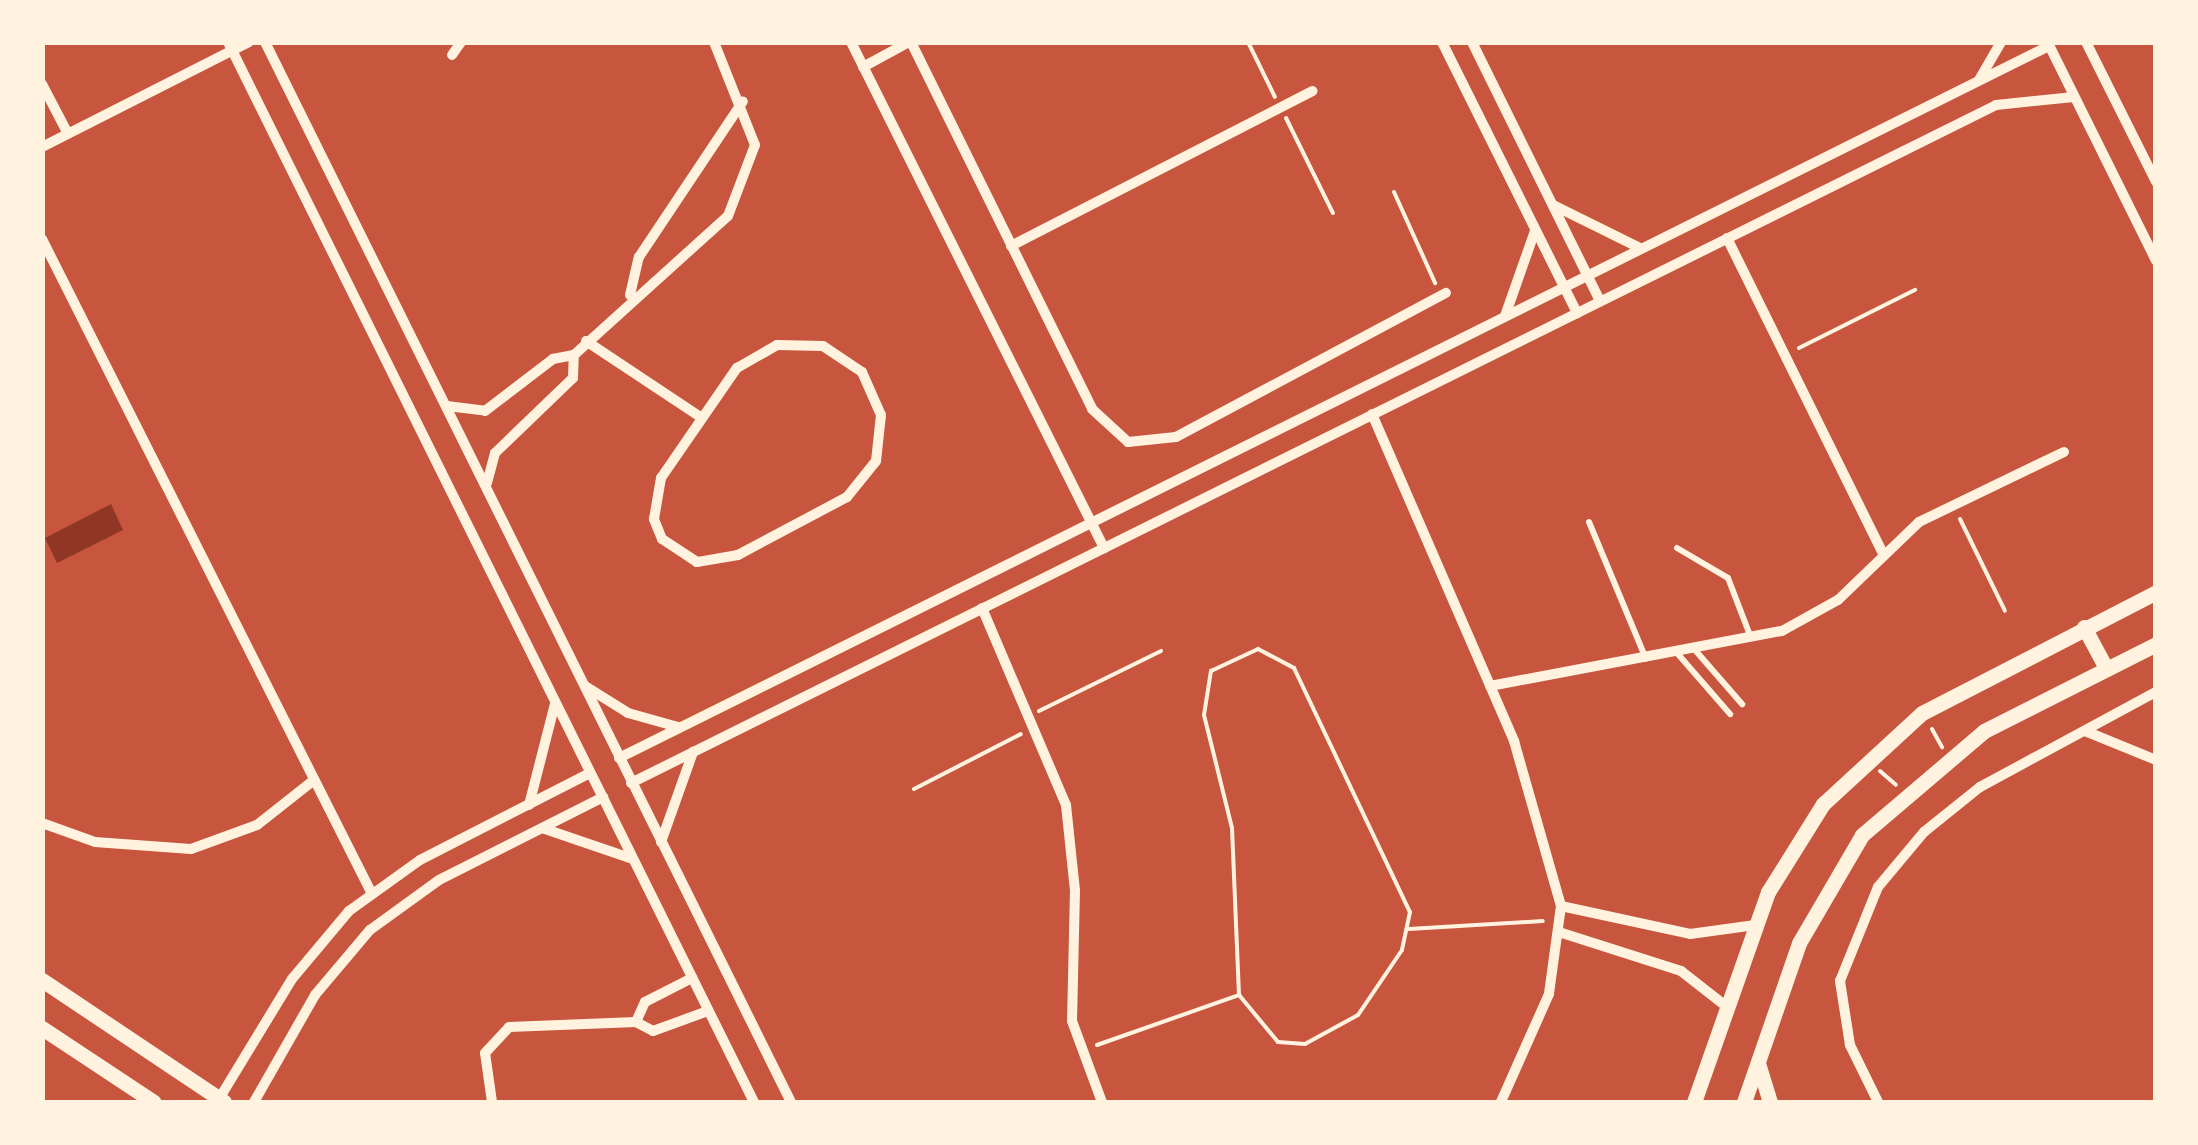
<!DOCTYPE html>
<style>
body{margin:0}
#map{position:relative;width:2198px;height:1145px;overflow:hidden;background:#c8553d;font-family:Barlow,sans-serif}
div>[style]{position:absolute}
.water>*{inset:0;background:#8f3625}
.path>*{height:4px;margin:-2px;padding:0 2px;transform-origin:2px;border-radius:2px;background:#fff3e0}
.service>*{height:6px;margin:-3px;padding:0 3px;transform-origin:3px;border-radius:3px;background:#fff3e0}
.minor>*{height:10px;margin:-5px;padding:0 5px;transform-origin:5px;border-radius:5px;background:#fff3e0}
.tertiary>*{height:15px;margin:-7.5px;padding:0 7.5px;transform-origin:7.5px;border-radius:7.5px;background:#fff3e0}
span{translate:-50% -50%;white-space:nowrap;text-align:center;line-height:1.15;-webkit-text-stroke:9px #fff3e0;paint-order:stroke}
.frame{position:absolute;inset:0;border:45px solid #fff3e0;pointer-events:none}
</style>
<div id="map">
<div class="water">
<i style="clip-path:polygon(111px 504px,123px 530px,57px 563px,45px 538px)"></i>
</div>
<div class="path">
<i style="left:1248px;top:42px;width:61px;rotate:63.9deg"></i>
<i style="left:1758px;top:42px;width:18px"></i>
<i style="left:1286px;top:118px;width:106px;rotate:63.7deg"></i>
<i style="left:1394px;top:192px;width:100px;rotate:65.7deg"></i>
<i style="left:1799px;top:348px;width:130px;rotate:-26.6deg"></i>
<i style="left:1960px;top:519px;width:102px;rotate:63.9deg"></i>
<i style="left:1258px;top:649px;width:41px;rotate:27.8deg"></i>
<i style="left:1294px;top:668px;width:270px;rotate:64.6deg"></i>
<i style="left:1410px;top:912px;width:39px;rotate:102deg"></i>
<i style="left:1402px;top:950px;width:78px;rotate:124.1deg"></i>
<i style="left:1358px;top:1015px;width:60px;rotate:151.3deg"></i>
<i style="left:1305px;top:1044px;width:27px;rotate:-176deg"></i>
<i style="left:1278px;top:1042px;width:61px;rotate:-129.7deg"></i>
<i style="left:1239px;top:995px;width:167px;rotate:-92.4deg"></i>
<i style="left:1232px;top:828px;width:116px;rotate:-103.9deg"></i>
<i style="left:1204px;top:715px;width:45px;rotate:-81deg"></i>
<i style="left:1211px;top:671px;width:52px;rotate:-25.1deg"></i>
<i style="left:1039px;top:711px;width:136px;rotate:-26.2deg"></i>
<i style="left:1932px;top:729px;width:21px;rotate:61deg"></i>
<i style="left:1880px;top:771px;width:21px;rotate:41deg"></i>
<i style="left:914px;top:789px;width:120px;rotate:-27.2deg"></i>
<i style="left:1409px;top:929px;width:134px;rotate:-3.4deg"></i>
<i style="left:1097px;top:1045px;width:151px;rotate:-19.4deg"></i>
</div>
<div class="service">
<i style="left:1589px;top:522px;width:148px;rotate:67.4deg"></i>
<i style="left:1677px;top:548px;width:59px;rotate:30.5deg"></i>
<i style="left:1728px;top:578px;width:64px;rotate:69deg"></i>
<i style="left:1695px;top:650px;width:72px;rotate:49deg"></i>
<i style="left:1677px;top:653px;width:81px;rotate:49deg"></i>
</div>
<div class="minor">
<i style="left:228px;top:42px;width:1183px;rotate:63.61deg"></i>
<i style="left:265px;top:42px;width:1183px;rotate:63.61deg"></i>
<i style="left:851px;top:42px;width:566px;rotate:63.43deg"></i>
<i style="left:911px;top:42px;width:409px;rotate:63.7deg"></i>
<i style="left:1092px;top:409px;width:49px;rotate:42.5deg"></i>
<i style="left:1128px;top:442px;width:48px;rotate:-5.9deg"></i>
<i style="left:1176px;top:437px;width:306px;rotate:-28.1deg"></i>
<i style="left:1442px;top:42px;width:303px;rotate:63.5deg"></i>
<i style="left:1472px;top:42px;width:289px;rotate:63.7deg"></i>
<i style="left:2086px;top:42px;width:157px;rotate:63.4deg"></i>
<i style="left:2048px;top:43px;width:243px;rotate:63.6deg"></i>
<i style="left:452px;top:55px;width:16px;rotate:-55deg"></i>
<i style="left:863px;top:67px;width:52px;rotate:-28.5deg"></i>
<i style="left:1979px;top:80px;width:44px;rotate:-59.9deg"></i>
<i style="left:42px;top:84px;width:56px;rotate:62.5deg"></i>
<i style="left:42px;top:147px;width:232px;rotate:-26.9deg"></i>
<i style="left:1553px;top:205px;width:97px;rotate:26.3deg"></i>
<i style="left:1727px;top:238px;width:352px;rotate:63.7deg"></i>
<i style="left:42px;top:239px;width:731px;rotate:63.26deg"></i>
<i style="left:1011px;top:246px;width:339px;rotate:-27.2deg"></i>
<i style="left:630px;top:295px;width:39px;rotate:-77deg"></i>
<i style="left:639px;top:257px;width:187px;rotate:-56.3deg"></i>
<i style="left:1505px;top:316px;width:90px;rotate:-70.6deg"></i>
<i style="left:586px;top:341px;width:139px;rotate:33.6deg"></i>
<i style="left:777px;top:345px;width:46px;rotate:1.2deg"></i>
<i style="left:823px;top:346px;width:47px;rotate:33.7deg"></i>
<i style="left:862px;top:372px;width:47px;rotate:66.2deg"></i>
<i style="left:881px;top:415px;width:46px;rotate:96.2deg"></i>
<i style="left:876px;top:461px;width:46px;rotate:128.9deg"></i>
<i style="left:847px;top:497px;width:123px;rotate:152deg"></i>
<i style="left:738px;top:555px;width:42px;rotate:170.3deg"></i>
<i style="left:697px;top:562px;width:42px;rotate:-146.7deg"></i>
<i style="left:662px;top:539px;width:22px;rotate:-112deg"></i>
<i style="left:654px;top:519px;width:42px;rotate:-80.3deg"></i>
<i style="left:661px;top:478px;width:134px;rotate:-55.4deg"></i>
<i style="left:737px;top:368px;width:46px;rotate:-29.9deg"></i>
<i style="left:447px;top:406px;width:38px;rotate:7deg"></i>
<i style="left:485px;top:411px;width:86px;rotate:-37.4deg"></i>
<i style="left:553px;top:359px;width:21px;rotate:-11deg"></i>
<i style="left:574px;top:355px;width:207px;rotate:-42.1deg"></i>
<i style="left:728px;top:216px;width:76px;rotate:-69.2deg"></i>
<i style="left:755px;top:145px;width:111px;rotate:-111.7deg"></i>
<i style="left:1372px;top:414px;width:357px;rotate:66.5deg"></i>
<i style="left:1514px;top:741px;width:172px;rotate:74.1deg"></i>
<i style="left:1561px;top:906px;width:89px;rotate:97.8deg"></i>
<i style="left:1549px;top:994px;width:118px;rotate:114deg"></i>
<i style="left:487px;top:483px;width:31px;rotate:-75deg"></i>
<i style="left:495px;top:453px;width:108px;rotate:-43.9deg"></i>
<i style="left:573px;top:378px;width:23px;rotate:-88deg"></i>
<i style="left:982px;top:608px;width:214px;rotate:66.9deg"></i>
<i style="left:1066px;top:805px;width:85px;rotate:84deg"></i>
<i style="left:1075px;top:890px;width:131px;rotate:91.3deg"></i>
<i style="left:1072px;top:1021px;width:86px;rotate:69.7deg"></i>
<i style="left:585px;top:686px;width:51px;rotate:32.1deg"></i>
<i style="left:628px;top:713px;width:52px;rotate:15.6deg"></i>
<i style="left:1490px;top:686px;width:297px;rotate:-10.7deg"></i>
<i style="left:1782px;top:631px;width:64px;rotate:-29deg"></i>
<i style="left:1838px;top:600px;width:112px;rotate:-43.9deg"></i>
<i style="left:1919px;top:522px;width:161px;rotate:-25.8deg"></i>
<i style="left:2085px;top:731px;width:77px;rotate:22.2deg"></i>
<i style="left:619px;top:758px;width:1597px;rotate:-26.47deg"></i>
<i style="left:631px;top:783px;width:1524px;rotate:-26.41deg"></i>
<i style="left:1996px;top:105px;width:78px;rotate:-5.9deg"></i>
<i style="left:529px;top:805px;width:104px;rotate:-75.6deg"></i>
<i style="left:42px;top:823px;width:56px;rotate:19.7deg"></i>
<i style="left:95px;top:842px;width:96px;rotate:4.2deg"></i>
<i style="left:191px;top:849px;width:70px;rotate:-20deg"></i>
<i style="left:257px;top:825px;width:73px;rotate:-38.3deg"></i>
<i style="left:542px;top:828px;width:96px;rotate:18.8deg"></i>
<i style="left:661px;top:842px;width:96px;rotate:-70.4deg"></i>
<i style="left:1561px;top:906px;width:132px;rotate:12.2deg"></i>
<i style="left:1690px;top:934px;width:66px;rotate:-7.9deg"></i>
<i style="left:1562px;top:933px;width:125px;rotate:17.7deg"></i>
<i style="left:1681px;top:971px;width:58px;rotate:38deg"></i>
<i style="left:636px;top:1022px;width:22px;rotate:-66deg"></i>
<i style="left:645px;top:1002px;width:53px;rotate:-27.1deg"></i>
<i style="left:219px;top:1099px;width:140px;rotate:-58.7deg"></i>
<i style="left:292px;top:979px;width:89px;rotate:-50deg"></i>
<i style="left:349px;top:911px;width:87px;rotate:-35.7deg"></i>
<i style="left:420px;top:860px;width:191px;rotate:-27.1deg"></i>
<i style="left:254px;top:1102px;width:123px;rotate:-60.3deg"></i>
<i style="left:315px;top:995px;width:85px;rotate:-49.8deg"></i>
<i style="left:370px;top:930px;width:85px;rotate:-35.9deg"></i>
<i style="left:439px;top:880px;width:184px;rotate:-26.8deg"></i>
<i style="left:492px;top:1102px;width:49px;rotate:-98.1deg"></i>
<i style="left:485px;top:1053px;width:35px;rotate:-47deg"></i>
<i style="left:509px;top:1027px;width:127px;rotate:-2.3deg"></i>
<i style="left:636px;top:1022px;width:19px;rotate:28deg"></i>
<i style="left:653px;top:1031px;width:59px;rotate:-20deg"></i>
<i style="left:1878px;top:1102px;width:64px;rotate:-116.2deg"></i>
<i style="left:1850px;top:1045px;width:65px;rotate:-98.9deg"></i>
<i style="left:1840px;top:981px;width:101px;rotate:-68deg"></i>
<i style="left:1878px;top:887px;width:72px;rotate:-50.1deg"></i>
<i style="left:1924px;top:832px;width:72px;rotate:-38.8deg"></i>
<i style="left:1980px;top:787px;width:200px;rotate:-28.4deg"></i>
</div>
<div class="tertiary">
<i style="left:2084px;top:627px;width:47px;rotate:61.8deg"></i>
<i style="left:42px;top:980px;width:219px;rotate:33.8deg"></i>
<i style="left:42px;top:1028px;width:134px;rotate:33.5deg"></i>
<i style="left:1758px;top:1063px;width:41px;rotate:72.9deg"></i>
<i style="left:1694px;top:1102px;width:223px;rotate:-70.6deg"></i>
<i style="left:1768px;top:892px;width:104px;rotate:-58deg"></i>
<i style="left:1823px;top:804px;width:134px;rotate:-42.6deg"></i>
<i style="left:1922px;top:713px;width:263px;rotate:-27.3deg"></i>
<i style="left:1744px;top:1102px;width:168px;rotate:-70.9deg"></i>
<i style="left:1799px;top:943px;width:125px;rotate:-59.7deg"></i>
<i style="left:1862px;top:835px;width:160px;rotate:-40.4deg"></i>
<i style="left:1984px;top:731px;width:193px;rotate:-26.8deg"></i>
</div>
<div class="frame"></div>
</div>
